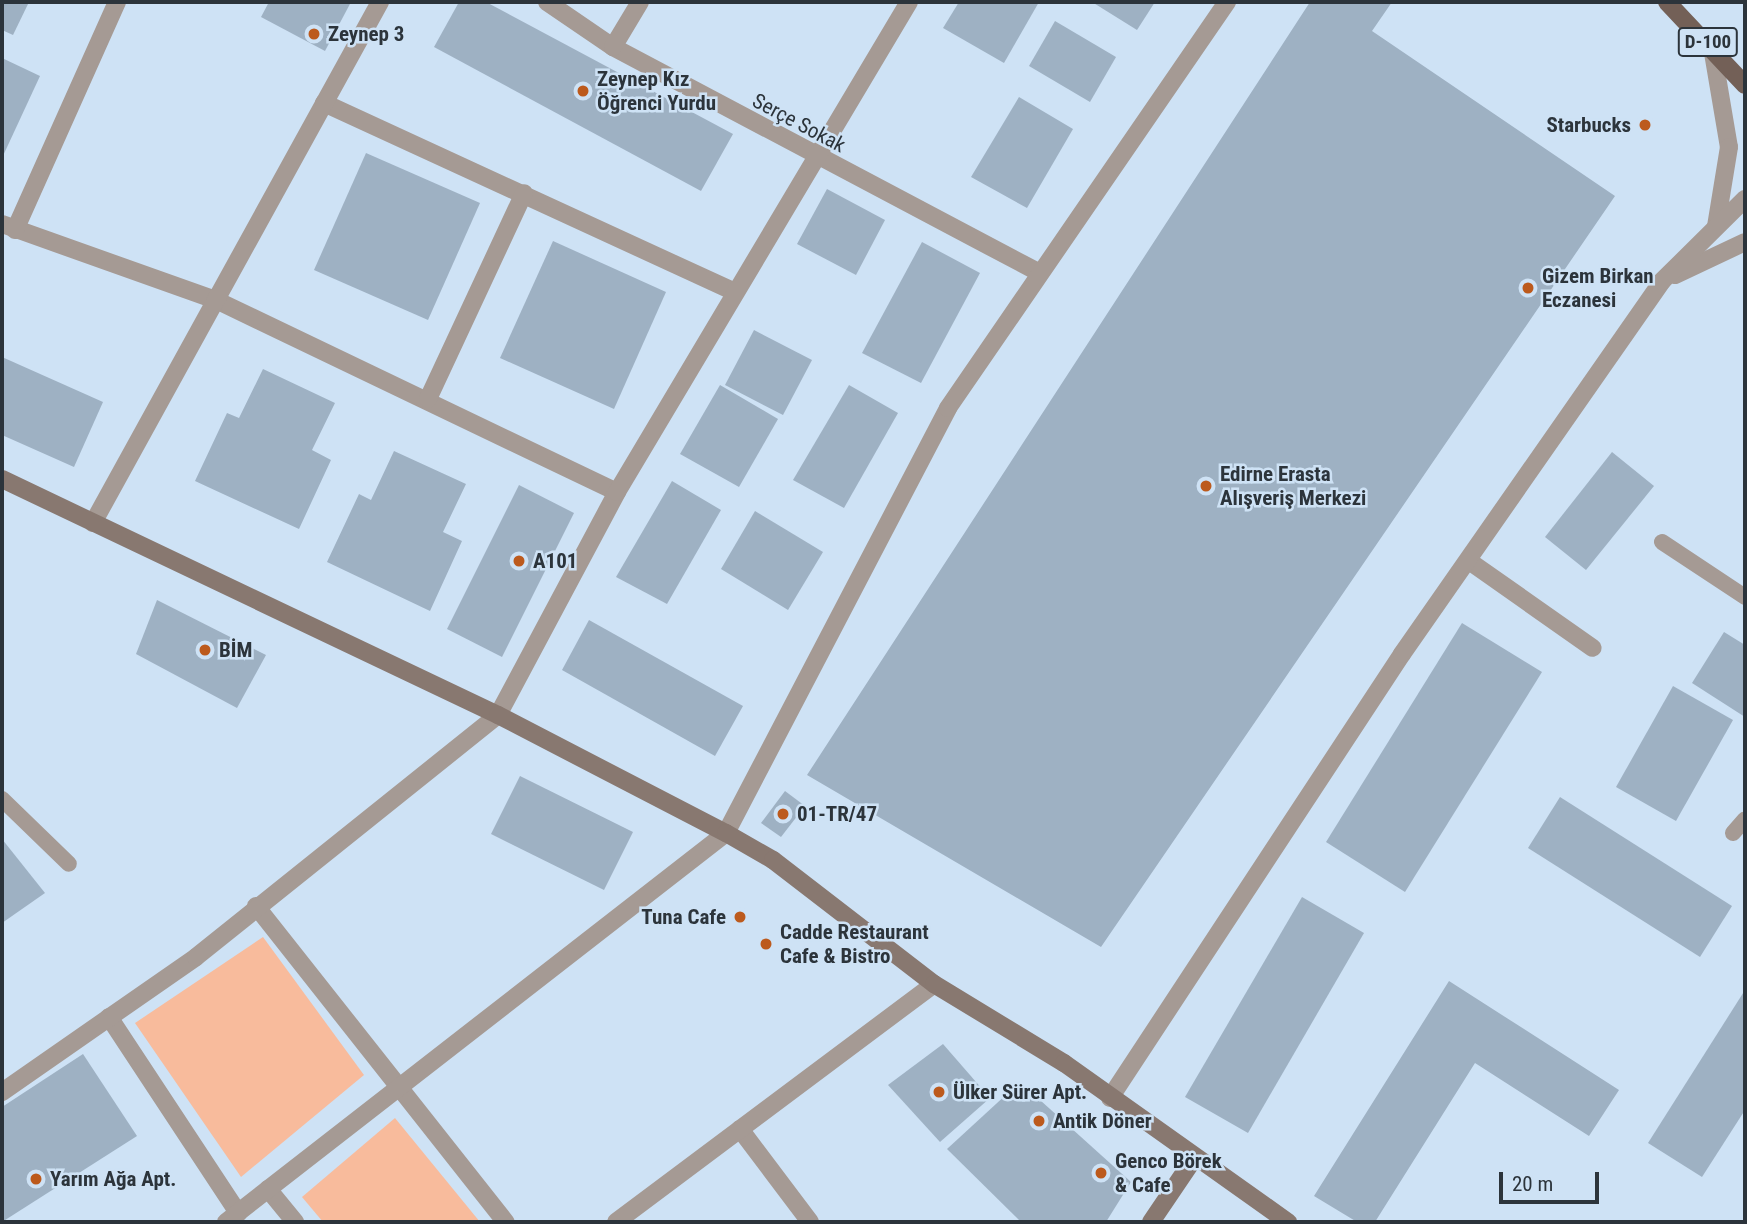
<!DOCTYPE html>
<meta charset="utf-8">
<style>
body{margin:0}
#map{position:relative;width:1747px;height:1224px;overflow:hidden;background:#cee2f5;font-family:"Roboto Condensed",sans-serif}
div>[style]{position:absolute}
.green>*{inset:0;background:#f8bb9c}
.building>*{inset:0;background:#9eb1c3}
.lane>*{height:16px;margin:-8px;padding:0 8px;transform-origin:8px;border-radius:8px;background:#a59a94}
.street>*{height:18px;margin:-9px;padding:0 9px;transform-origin:9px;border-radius:9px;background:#a59a94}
.secondary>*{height:18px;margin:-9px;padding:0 9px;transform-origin:9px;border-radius:9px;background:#887870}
.primary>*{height:18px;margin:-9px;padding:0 9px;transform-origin:9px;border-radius:9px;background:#736057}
.dots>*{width:19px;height:19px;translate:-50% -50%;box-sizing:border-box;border:4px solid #cee2f5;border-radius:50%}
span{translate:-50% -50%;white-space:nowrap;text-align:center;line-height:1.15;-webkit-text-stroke:5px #cee2f5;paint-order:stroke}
.shield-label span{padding:2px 5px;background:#cee2f5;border:2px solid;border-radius:5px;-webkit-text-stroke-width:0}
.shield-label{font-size:19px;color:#2c343b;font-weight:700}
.poi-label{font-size:21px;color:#2c343b;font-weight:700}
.left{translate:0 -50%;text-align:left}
.right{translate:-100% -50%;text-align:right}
.street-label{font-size:21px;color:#2c343b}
.frame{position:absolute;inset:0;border:4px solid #2c343b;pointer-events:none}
.scale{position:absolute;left:1499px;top:1172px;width:100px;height:32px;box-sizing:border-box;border:4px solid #2c343b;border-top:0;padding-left:9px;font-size:21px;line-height:24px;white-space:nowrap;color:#2c343b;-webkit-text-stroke:5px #cee2f5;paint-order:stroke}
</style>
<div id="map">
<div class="green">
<i style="clip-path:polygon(263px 937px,364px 1075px,241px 1177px,135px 1023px)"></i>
<i style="clip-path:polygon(395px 1118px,480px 1222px,323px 1222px,302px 1197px)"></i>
</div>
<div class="building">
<i style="clip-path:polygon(2px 2px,29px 2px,13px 35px,2px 30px)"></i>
<i style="clip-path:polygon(269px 2px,351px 2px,325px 51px,261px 17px)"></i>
<i style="clip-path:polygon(459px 2px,486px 2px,733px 134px,701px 191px,434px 47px)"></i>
<i style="clip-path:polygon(959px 2px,1039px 2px,1004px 63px,943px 28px)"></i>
<i style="clip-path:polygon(1092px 2px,1155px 2px,1137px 30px)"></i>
<i style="clip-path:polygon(1310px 2px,1392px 2px,1372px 31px,1615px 196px,1101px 947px,807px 775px)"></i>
<i style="clip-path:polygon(1055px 21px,1116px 57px,1090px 102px,1029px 66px)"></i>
<i style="clip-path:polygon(2px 58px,40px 76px,2px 158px)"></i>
<i style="clip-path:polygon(1019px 97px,1073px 129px,1027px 208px,971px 177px)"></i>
<i style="clip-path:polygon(366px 153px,480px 203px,428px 320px,314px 270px)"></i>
<i style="clip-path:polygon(827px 189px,885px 220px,856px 275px,797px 244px)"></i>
<i style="clip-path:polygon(553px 241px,666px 292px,614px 409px,500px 358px)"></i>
<i style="clip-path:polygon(922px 242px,980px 273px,921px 383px,862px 353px)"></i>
<i style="clip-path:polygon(754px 330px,812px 360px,783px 415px,725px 385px)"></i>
<i style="clip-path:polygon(2px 357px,103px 402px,74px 467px,2px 435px)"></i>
<i style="clip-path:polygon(263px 369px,335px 403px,312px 450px,331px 460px,299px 529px,195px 481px,227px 413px,239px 418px)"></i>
<i style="clip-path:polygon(720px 385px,778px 419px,739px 487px,680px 454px)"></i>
<i style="clip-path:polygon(849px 385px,898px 413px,844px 508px,793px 480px)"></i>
<i style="clip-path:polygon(394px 451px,466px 484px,443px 532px,462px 541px,430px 611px,327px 562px,359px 494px,371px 500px)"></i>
<i style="clip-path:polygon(1612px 452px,1654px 486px,1586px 570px,1545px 537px)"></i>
<i style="clip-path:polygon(672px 481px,721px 510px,667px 604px,616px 577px)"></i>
<i style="clip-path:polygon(519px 485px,574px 513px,502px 657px,447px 629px)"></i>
<i style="clip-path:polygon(755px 511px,823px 552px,788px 610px,721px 569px)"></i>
<i style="clip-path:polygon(157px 600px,266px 655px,237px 708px,136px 654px)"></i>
<i style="clip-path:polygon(589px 620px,743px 706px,715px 756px,562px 670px)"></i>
<i style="clip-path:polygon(1462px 623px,1542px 672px,1405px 892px,1326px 842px)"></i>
<i style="clip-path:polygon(1724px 632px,1745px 645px,1745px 717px,1692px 683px)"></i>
<i style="clip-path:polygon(1673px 686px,1733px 720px,1676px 821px,1616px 787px)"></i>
<i style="clip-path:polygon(520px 776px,633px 832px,604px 890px,491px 834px)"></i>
<i style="clip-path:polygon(785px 791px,805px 806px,781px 837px,761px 823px)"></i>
<i style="clip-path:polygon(1560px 797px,1732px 906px,1700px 957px,1528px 848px)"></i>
<i style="clip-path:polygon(2px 839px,45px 893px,2px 923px)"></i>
<i style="clip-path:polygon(1302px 897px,1364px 933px,1248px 1133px,1185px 1097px)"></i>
<i style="clip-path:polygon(1449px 981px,1619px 1090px,1589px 1136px,1475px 1063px,1375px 1222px,1357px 1222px,1314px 1196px)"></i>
<i style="clip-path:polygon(1745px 990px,1745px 1110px,1702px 1177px,1648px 1143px)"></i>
<i style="clip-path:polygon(943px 1044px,990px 1098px,940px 1142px,888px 1085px)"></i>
<i style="clip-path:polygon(83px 1054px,137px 1136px,2px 1222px,2px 1107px)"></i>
<i style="clip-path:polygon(1020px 1082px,1131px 1182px,1106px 1222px,1021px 1222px,947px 1149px)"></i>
</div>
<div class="lane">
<i style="left:1662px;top:542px;width:100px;rotate:33.5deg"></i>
<i style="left:2px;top:799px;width:93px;rotate:44.1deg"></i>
<i style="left:1733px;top:833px;width:18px;rotate:-49deg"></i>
</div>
<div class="street">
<i style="left:547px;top:2px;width:80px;rotate:34.3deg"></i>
<i style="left:613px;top:47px;width:481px;rotate:27.9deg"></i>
<i style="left:613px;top:47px;width:52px;rotate:-59deg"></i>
<i style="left:1712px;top:47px;width:101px;rotate:80.4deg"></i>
<i style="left:1729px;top:147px;width:80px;rotate:99.3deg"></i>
<i style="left:324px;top:103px;width:450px;rotate:24.7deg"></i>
<i style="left:2px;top:224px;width:229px;rotate:19.6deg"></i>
<i style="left:218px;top:301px;width:442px;rotate:25.6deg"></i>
<i style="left:15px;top:230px;width:250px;rotate:-65.9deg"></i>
<i style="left:1675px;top:275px;width:77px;rotate:-25.2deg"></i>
<i style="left:428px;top:399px;width:227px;rotate:-65deg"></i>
<i style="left:93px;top:523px;width:595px;rotate:-61.15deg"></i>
<i style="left:1469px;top:561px;width:151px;rotate:35.1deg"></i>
<i style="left:256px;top:906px;width:403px;rotate:51.7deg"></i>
<i style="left:109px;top:1017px;width:235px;rotate:56.6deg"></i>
<i style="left:2px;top:1092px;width:236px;rotate:-34.8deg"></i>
<i style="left:196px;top:957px;width:387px;rotate:-38.7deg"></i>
<i style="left:498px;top:715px;width:253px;rotate:-61.9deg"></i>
<i style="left:617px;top:492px;width:570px;rotate:-59.21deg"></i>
<i style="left:1110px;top:1098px;width:531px;rotate:-56.67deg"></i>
<i style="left:1402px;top:654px;width:455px;rotate:-55.1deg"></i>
<i style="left:1662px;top:281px;width:117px;rotate:-44.7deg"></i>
<i style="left:740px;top:1129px;width:116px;rotate:53deg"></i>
<i style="left:268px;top:1189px;width:43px;rotate:50.7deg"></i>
<i style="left:226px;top:1222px;width:633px;rotate:-37.88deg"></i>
<i style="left:726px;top:833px;width:479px;rotate:-62.4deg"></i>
<i style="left:948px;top:408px;width:493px;rotate:-55.5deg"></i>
<i style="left:616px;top:1222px;width:397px;rotate:-36.8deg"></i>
</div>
<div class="secondary">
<i style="left:2px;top:479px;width:549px;rotate:25.45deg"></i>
<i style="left:498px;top:715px;width:257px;rotate:27.4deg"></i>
<i style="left:726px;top:833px;width:54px;rotate:29.9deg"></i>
<i style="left:773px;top:860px;width:203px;rotate:37.6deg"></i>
<i style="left:934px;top:984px;width:152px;rotate:31.3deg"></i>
<i style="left:1064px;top:1063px;width:275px;rotate:35.4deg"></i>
<i style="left:1151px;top:1222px;width:78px;rotate:-55.9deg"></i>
</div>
<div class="primary">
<i style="left:1667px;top:2px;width:114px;rotate:46.8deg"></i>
</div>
<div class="dots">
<i style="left:314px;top:34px;background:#bc5a1d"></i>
<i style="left:583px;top:91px;background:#bc5a1d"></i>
<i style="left:1645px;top:125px;background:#bc5a1d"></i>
<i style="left:1528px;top:288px;background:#bc5a1d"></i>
<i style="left:1206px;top:486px;background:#bc5a1d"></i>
<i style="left:519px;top:561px;background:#bc5a1d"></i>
<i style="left:205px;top:650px;background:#bc5a1d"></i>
<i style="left:783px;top:814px;background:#bc5a1d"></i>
<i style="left:740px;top:917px;background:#bc5a1d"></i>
<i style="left:766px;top:944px;background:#bc5a1d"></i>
<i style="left:939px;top:1092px;background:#bc5a1d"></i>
<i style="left:1039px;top:1121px;background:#bc5a1d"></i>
<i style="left:1101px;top:1173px;background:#bc5a1d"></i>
<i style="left:36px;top:1179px;background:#bc5a1d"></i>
</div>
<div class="shield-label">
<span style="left:1708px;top:42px">D-100</span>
</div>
<div class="poi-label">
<span class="left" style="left:328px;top:34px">Zeynep 3</span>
<span class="left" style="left:597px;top:91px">Zeynep Kız<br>Öğrenci Yurdu</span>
<span class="right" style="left:1631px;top:125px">Starbucks</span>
<span class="left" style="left:1542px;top:288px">Gizem Birkan<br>Eczanesi</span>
<span class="left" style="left:1220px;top:486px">Edirne Erasta<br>Alışveriş Merkezi</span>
<span class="left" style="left:533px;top:561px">A101</span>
<span class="left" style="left:219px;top:650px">BİM</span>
<span class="left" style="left:797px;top:814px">01-TR/47</span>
<span class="right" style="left:726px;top:917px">Tuna Cafe</span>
<span class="left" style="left:780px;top:944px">Cadde Restaurant<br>Cafe &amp; Bistro</span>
<span class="left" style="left:953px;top:1092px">Ülker Sürer Apt.</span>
<span class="left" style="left:1053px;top:1121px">Antik Döner</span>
<span class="left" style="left:1115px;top:1173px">Genco Börek<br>&amp; Cafe</span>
<span class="left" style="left:50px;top:1179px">Yarım Ağa Apt.</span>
</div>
<div class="street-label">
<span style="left:799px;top:123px;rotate:28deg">Serçe Sokak</span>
</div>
<div class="frame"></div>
<div class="scale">20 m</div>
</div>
